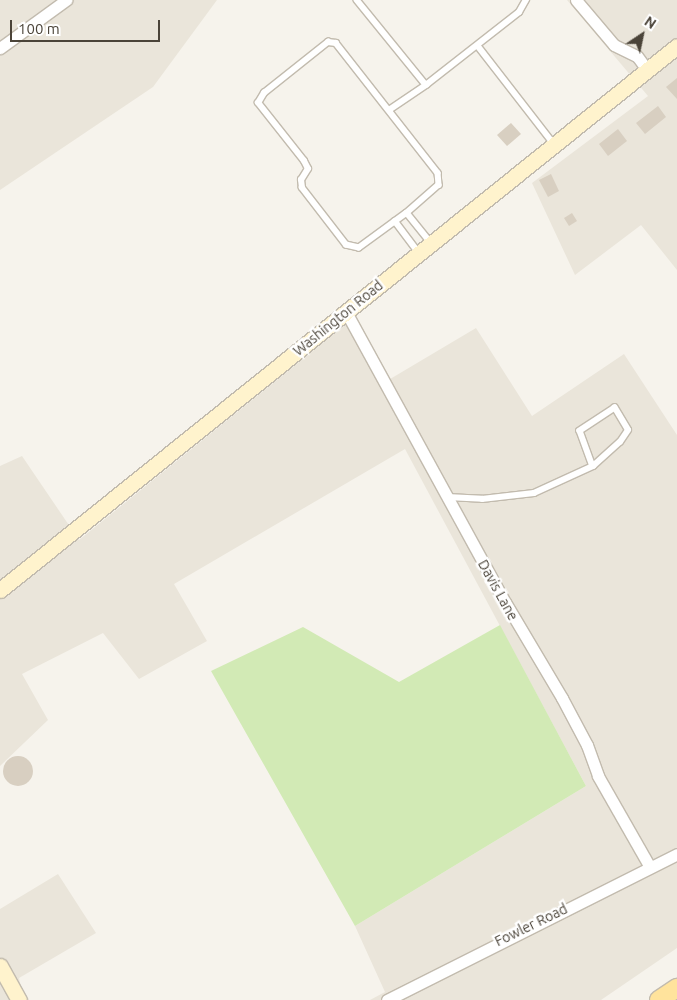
<!DOCTYPE html>
<style>
body{margin:0}
#map{position:relative;width:677px;height:1000px;overflow:hidden;background:#f6f3ec;font-family:Ubuntu,sans-serif}
div>[style]{position:absolute}
.residential>*{inset:0;background:#eae5da}
.green>*{inset:0;background:#d2eab5}
.building>*{inset:0;background:#d8cfc1}
.round{border-radius:50%}
.roads{filter:drop-shadow(1px 0 #c2bbae) drop-shadow(-1px 0 #c2bbae) drop-shadow(0 1px #c2bbae) drop-shadow(0 -1px #c2bbae)}
.lane>*{height:5.5px;margin:-2.75px;padding:0 2.75px;transform-origin:2.75px;border-radius:2.75px;background:#fff}
.street>*{height:11px;margin:-5.5px;padding:0 5.5px;transform-origin:5.5px;border-radius:5.5px;background:#fff}
.secondary>*{height:15px;margin:-7.5px;padding:0 7.5px;transform-origin:7.5px;border-radius:7.5px;background:#fff3cd}
.primary>*{height:18px;margin:-9px;padding:0 9px;transform-origin:9px;border-radius:9px;background:#ffe39c}
span{translate:-50% -50%;white-space:nowrap;text-align:center;line-height:1.15;-webkit-text-stroke:5px #fff;paint-order:stroke}
.street-label{font-size:14px;color:#4b4439}
.north{position:absolute;left:617px;top:10px;width:50px;height:50px;-webkit-text-stroke:4px #fff;paint-order:stroke;rotate:34deg;font-size:14px;font-weight:700;line-height:20px;text-align:center;color:#4b4439}
.north::after{content:'';display:block;margin:auto;width:18px;height:22px;background:#4b4439;clip-path:polygon(50% 0,100% 100%,50% 72%,0 100%)}
.scale{position:absolute;left:10px;top:20px;width:150px;height:22px;box-sizing:border-box;border:2px solid #4b4439;border-top:0;padding-left:6px;font-size:15px;line-height:18px;white-space:nowrap;color:#4b4439;-webkit-text-stroke:4px #fff;paint-order:stroke}
</style>
<div id="map">
<div class="residential">
<i style="clip-path:polygon(0 0,217px 0,153px 87px,0 190px)"></i>
<i style="clip-path:polygon(567px 0,677px 0,677px 270px,641px 225px,575px 275px,532px 183px,648px 96px)"></i>
<i style="clip-path:polygon(346px 324px,380px 385px,476px 328px,532px 416px,624px 354px,677px 435px,677px 948px,601px 1000px,370px 1000px,385px 992px,355px 926px,586px 786px,405px 449px,174px 584px,207px 641px,139px 679px,103px 633px,22px 674px,48px 720px,0 766px,0 466px,22px 456px,79px 540px)"></i>
<i style="clip-path:polygon(58px 874px,96px 933px,19px 978px,23px 1000px,0 1000px,0 909px)"></i>
</div>
<div class="green">
<i style="clip-path:polygon(500px 625px,586px 786px,355px 926px,211px 671px,303px 627px,399px 682px)"></i>
</div>
<div class="building">
<i style="clip-path:polygon(677px 78px,677px 99px,666px 87px)"></i>
<i style="clip-path:polygon(658px 106px,666px 117px,645px 134px,636px 123px)"></i>
<i style="clip-path:polygon(511px 123px,521px 134px,507px 146px,497px 135px)"></i>
<i style="clip-path:polygon(618px 129px,627px 141px,608px 156px,599px 144px)"></i>
<i style="clip-path:polygon(551px 174px,559px 191px,548px 197px,539px 180px)"></i>
<i style="clip-path:polygon(572px 213px,577px 221px,569px 226px,564px 218px)"></i>
<i class="round" style="left:3px;top:756px;width:30px;height:30px"></i>
</div>
<div class="roads">
<div class="lane">
<i style="left:357px;top:0;width:109px;rotate:50.9deg"></i>
<i style="left:426px;top:85px;width:118px;rotate:-38.1deg"></i>
<i style="left:519px;top:12px;width:14px;rotate:-60deg"></i>
<i style="left:478px;top:46px;width:124px;rotate:52.2deg"></i>
<i style="left:389px;top:110px;width:45px;rotate:-34deg"></i>
<i style="left:407px;top:213px;width:59px;rotate:143.9deg"></i>
<i style="left:359px;top:248px;width:13px;rotate:-167deg"></i>
<i style="left:346px;top:245px;width:72px;rotate:-127.7deg"></i>
<i style="left:302px;top:188px;width:8px;rotate:-97deg"></i>
<i style="left:301px;top:180px;width:13px;rotate:-58deg"></i>
<i style="left:308px;top:169px;width:9px;rotate:-117deg"></i>
<i style="left:304px;top:161px;width:74px;rotate:-128.4deg"></i>
<i style="left:258px;top:103px;width:12px;rotate:-59deg"></i>
<i style="left:264px;top:93px;width:82px;rotate:-38.6deg"></i>
<i style="left:328px;top:42px;width:8px;rotate:7deg"></i>
<i style="left:336px;top:43px;width:165px;rotate:51.9deg"></i>
<i style="left:438px;top:173px;width:12px;rotate:85deg"></i>
<i style="left:439px;top:185px;width:43px;rotate:138.8deg"></i>
<i style="left:407px;top:213px;width:36px;rotate:51deg"></i>
<i style="left:395px;top:221px;width:38px;rotate:53deg"></i>
<i style="left:447px;top:497px;width:35px;rotate:3deg"></i>
<i style="left:482px;top:499px;width:52px;rotate:-6.6deg"></i>
<i style="left:534px;top:493px;width:65px;rotate:-24.6deg"></i>
<i style="left:593px;top:466px;width:36px;rotate:-42deg"></i>
<i style="left:620px;top:442px;width:14px;rotate:-56deg"></i>
<i style="left:628px;top:430px;width:26px;rotate:-121deg"></i>
<i style="left:615px;top:408px;width:42px;rotate:146.7deg"></i>
<i style="left:580px;top:431px;width:37px;rotate:70deg"></i>
</div>
<div class="street">
<i style="left:576px;top:0;width:59px;rotate:49.8deg"></i>
<i style="left:614px;top:45px;width:25px;rotate:26deg"></i>
<i style="left:637px;top:56px;width:17px;rotate:54deg"></i>
<i style="left:0;top:48px;width:82px;rotate:-36deg"></i>
<i style="left:346px;top:312px;width:331px;rotate:61.3deg"></i>
<i style="left:505px;top:602px;width:112px;rotate:59.3deg"></i>
<i style="left:562px;top:698px;width:53px;rotate:62deg"></i>
<i style="left:587px;top:745px;width:33px;rotate:70deg"></i>
<i style="left:598px;top:776px;width:105px;rotate:60.3deg"></i>
<i style="left:387px;top:1000px;width:325px;rotate:-26.7deg"></i>
</div>
<div class="secondary">
<i style="left:0;top:590px;width:868px;rotate:-38.78deg"></i>
<i style="left:0;top:966px;width:39px;rotate:61deg"></i>
</div>
<div class="primary">
<i style="left:659px;top:1000px;width:22px;rotate:-34deg"></i>
</div>
</div>
<div class="street-label">
<span style="left:338px;top:318px;rotate:-39deg">Washington Road</span>
<span style="left:498px;top:590px;rotate:61deg">Davis Lane</span>
<span style="left:531px;top:925px;rotate:-26deg">Fowler Road</span>
</div>
<div class="north">N</div>
<div class="scale">100 m</div>
</div>
